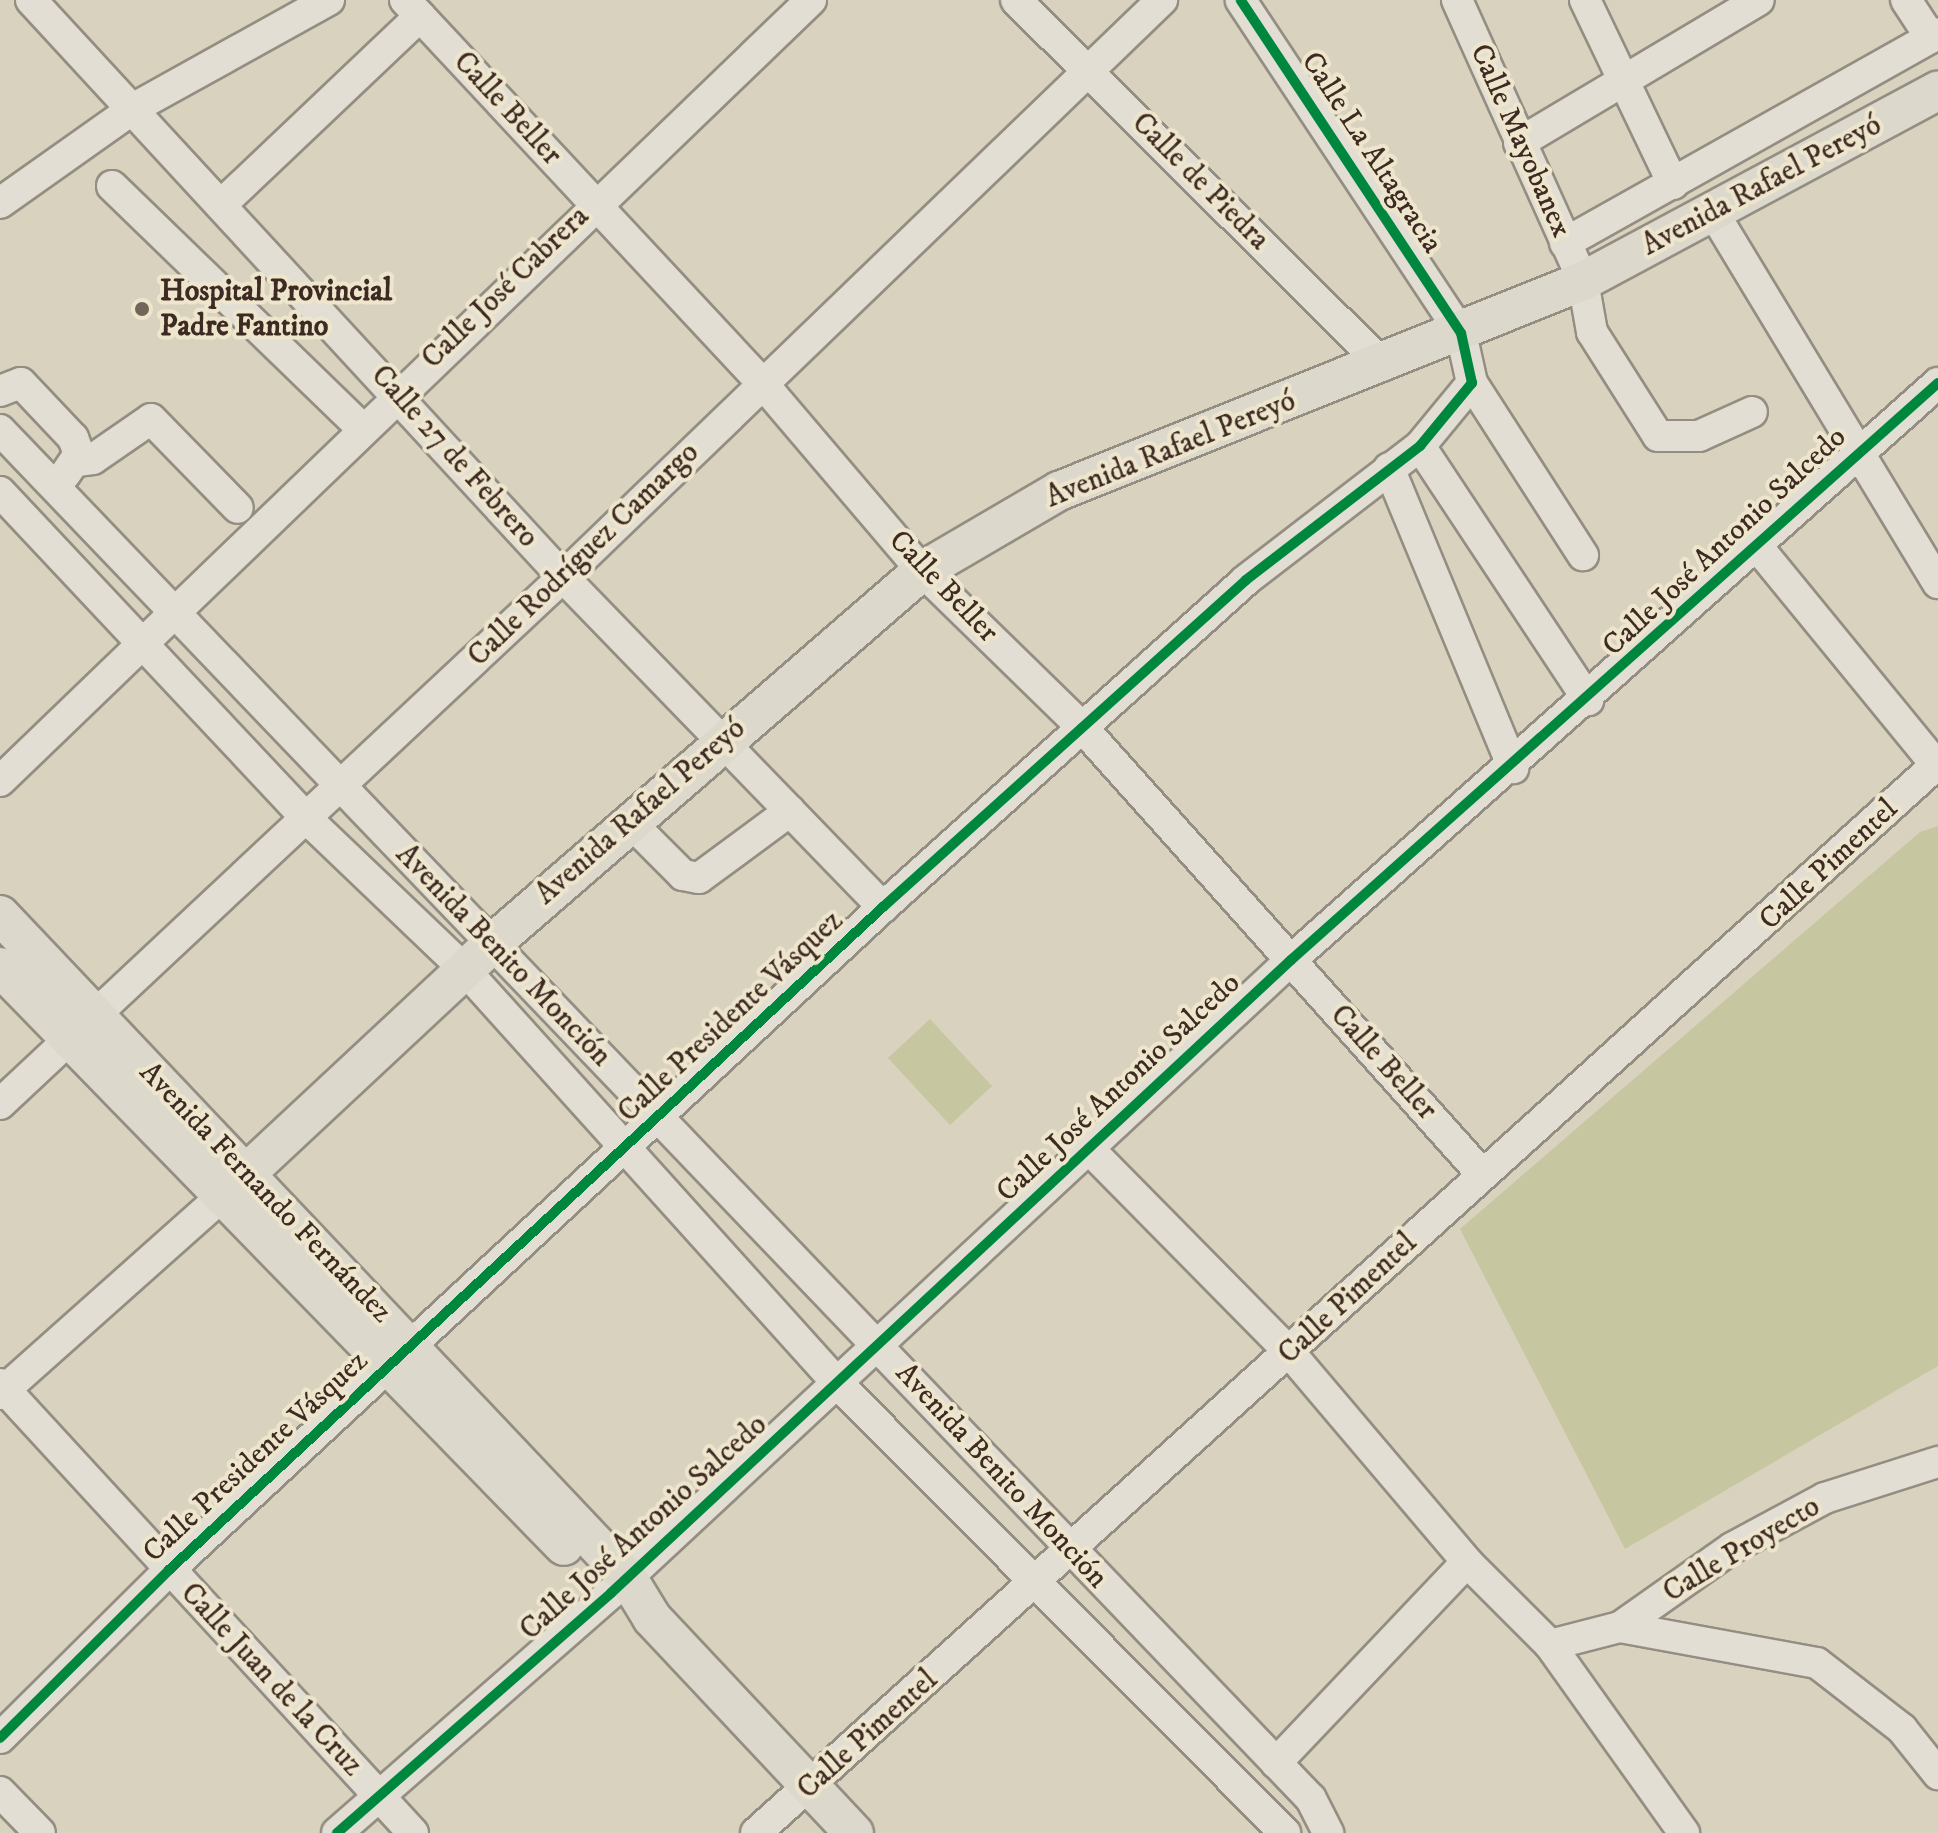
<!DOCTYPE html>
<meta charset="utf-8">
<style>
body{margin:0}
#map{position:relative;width:1938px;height:1833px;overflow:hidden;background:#d9d2be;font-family:"IM FELL DW Pica",serif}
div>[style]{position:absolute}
.green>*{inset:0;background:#c6c6a1}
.roads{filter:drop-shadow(2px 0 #948e82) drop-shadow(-2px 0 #948e82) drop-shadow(0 2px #948e82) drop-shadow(0 -2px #948e82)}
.minor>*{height:30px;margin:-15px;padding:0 15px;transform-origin:15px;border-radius:15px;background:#e2ded4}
.major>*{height:38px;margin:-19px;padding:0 19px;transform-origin:19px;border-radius:19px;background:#dcd8cc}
.cycleway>*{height:10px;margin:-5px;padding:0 5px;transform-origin:5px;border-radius:5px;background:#00873e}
.dots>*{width:22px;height:22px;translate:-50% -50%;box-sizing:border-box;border:4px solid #eee5cd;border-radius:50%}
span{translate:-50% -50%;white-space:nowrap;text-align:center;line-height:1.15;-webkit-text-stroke:8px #eee5cd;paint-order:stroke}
.street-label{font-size:30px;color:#3d2a22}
.poi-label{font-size:30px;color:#3d2a22;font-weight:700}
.left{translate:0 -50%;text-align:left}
</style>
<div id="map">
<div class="green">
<i style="clip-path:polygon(1938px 826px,1938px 1366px,1625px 1549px,1460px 1229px,1920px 832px)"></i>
<i style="clip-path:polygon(930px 1019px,992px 1086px,950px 1125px,888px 1058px)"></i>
</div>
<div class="roads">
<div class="minor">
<i style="left:31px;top:0;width:785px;rotate:47.32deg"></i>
<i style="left:563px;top:577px;width:460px;rotate:45.9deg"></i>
<i style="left:405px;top:0;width:525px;rotate:47.01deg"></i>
<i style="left:763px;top:384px;width:245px;rotate:49.6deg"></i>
<i style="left:922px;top:571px;width:222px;rotate:44.3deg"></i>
<i style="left:1081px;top:726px;width:601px;rotate:48.17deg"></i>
<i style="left:1016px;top:0;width:518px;rotate:44.84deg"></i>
<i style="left:1457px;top:0;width:308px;rotate:65.8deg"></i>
<i style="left:1583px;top:281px;width:52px;rotate:80deg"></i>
<i style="left:1592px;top:332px;width:123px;rotate:57.6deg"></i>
<i style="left:1658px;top:436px;width:41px"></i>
<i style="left:1699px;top:436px;width:58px;rotate:-24.4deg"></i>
<i style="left:1585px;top:0;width:204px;rotate:64.4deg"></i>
<i style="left:1906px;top:0;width:45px;rotate:56.7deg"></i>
<i style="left:1519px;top:143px;width:279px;rotate:-30.8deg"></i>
<i style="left:112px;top:186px;width:348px;rotate:44.1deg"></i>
<i style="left:0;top:203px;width:164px;rotate:-35.3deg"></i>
<i style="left:134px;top:108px;width:223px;rotate:-29deg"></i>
<i style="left:222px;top:204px;width:273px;rotate:-43.5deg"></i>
<i style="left:1713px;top:212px;width:434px;rotate:58.8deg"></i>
<i style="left:1565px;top:243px;width:428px;rotate:-29.3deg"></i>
<i style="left:1472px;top:383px;width:205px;rotate:57.2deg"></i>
<i style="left:0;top:391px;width:22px;rotate:-21deg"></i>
<i style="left:21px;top:383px;width:76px;rotate:46.6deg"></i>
<i style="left:73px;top:438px;width:17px;rotate:69deg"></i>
<i style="left:79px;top:454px;width:25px;rotate:124deg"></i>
<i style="left:0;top:430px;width:1895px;rotate:46.24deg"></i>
<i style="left:1311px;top:1799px;width:38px;rotate:63deg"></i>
<i style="left:1420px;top:446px;width:305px;rotate:56.5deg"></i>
<i style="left:77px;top:461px;width:16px;rotate:-7deg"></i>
<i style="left:93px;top:459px;width:70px;rotate:-34.6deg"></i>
<i style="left:151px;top:419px;width:124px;rotate:45.7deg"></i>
<i style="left:1389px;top:468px;width:325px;rotate:67.5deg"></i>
<i style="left:0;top:492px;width:446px;rotate:46.8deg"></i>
<i style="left:305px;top:817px;width:221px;rotate:43.7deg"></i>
<i style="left:465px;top:970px;width:557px;rotate:47.98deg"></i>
<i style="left:838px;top:1384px;width:634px;rotate:45.13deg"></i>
<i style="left:1756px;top:545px;width:284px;rotate:50.7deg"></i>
<i style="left:0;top:781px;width:1126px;rotate:-43.92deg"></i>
<i style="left:630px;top:822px;width:75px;rotate:45deg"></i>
<i style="left:683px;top:875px;width:16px;rotate:11deg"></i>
<i style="left:699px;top:878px;width:113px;rotate:-36.4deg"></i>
<i style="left:0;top:1104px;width:771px;rotate:-43.11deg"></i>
<i style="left:563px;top:577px;width:832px;rotate:-43.93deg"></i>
<i style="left:1089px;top:1149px;width:286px;rotate:45.4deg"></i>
<i style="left:1290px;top:1353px;width:274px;rotate:49.7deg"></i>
<i style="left:1467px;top:1562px;width:117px;rotate:45deg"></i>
<i style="left:1550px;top:1645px;width:231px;rotate:54.5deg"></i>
<i style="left:0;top:1384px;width:610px;rotate:47.39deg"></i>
<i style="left:0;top:1394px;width:297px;rotate:-41.7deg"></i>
<i style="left:1620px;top:1627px;width:200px;rotate:10.4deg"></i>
<i style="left:1817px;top:1663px;width:108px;rotate:37.8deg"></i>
<i style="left:1902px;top:1729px;width:58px;rotate:51.3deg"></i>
<i style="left:1550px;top:1645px;width:72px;rotate:-14.4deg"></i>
<i style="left:1620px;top:1627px;width:137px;rotate:-35.2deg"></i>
<i style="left:1732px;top:1548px;width:106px;rotate:-28.3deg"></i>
<i style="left:1825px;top:1498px;width:119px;rotate:-17.7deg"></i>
<i style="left:0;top:1738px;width:238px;rotate:-44.8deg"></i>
<i style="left:169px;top:1570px;width:974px;rotate:-42.88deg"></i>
<i style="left:883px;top:907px;width:489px;rotate:-42deg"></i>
<i style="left:1246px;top:580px;width:220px;rotate:-37.6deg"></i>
<i style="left:1420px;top:446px;width:82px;rotate:-50.5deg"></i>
<i style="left:1472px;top:383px;width:51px;rotate:-102.4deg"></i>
<i style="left:1461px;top:333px;width:399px;rotate:-123.5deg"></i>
<i style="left:1276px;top:1763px;width:277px;rotate:-46.5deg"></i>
<i style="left:0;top:1792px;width:57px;rotate:45.7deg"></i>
<i style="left:337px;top:1833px;width:364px;rotate:-41.2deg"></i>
<i style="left:611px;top:1593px;width:929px;rotate:-42.95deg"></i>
<i style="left:1291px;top:960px;width:867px;rotate:-41.73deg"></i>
<i style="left:756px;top:1833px;width:1594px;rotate:-42.15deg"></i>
</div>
<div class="major">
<i style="left:0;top:915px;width:912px;rotate:46.56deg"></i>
<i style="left:627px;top:1577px;width:48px;rotate:58.6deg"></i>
<i style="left:652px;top:1618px;width:295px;rotate:46.8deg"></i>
<i style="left:0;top:967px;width:808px;rotate:45.75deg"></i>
<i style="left:222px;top:1196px;width:372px;rotate:-43deg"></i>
<i style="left:494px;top:942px;width:566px;rotate:-40.92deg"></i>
<i style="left:922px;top:571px;width:159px;rotate:-30.3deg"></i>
<i style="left:1059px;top:491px;width:565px;rotate:-21.84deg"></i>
<i style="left:1583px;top:281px;width:403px;rotate:-28.2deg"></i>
</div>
</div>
<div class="cycleway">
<i style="left:0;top:1738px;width:238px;rotate:-44.8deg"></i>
<i style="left:169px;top:1570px;width:974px;rotate:-42.88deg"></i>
<i style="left:883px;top:907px;width:489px;rotate:-42deg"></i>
<i style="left:1246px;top:580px;width:220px;rotate:-37.6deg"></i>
<i style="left:1420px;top:446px;width:82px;rotate:-50.5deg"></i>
<i style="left:1472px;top:383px;width:51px;rotate:-102.4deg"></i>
<i style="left:1461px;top:333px;width:399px;rotate:-123.5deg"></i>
<i style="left:337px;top:1833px;width:364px;rotate:-41.2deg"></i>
<i style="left:611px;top:1593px;width:929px;rotate:-42.95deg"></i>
<i style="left:1291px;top:960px;width:867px;rotate:-41.73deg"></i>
</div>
<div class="dots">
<i style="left:142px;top:309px;background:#746559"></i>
</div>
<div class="street-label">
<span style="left:507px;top:109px;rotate:47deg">Calle Beller</span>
<span style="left:1520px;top:141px;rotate:66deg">Calle Mayobanex</span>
<span style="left:1371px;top:153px;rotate:57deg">Calle La Altagracia</span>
<span style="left:1200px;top:182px;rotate:45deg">Calle de Piedra</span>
<span style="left:1762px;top:186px;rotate:-28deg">Avenida Rafael Pereyó</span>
<span style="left:506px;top:288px;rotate:-44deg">Calle José Cabrera</span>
<span style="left:1171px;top:450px;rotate:-22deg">Avenida Rafael Pereyó</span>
<span style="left:454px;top:457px;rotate:48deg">Calle 27 de Febrero</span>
<span style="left:1725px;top:542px;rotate:-43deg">Calle José Antonio Salcedo</span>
<span style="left:584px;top:555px;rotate:-44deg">Calle Rodríguez Camargo</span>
<span style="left:943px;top:587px;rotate:46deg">Calle Beller</span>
<span style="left:641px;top:812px;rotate:-41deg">Avenida Rafael Pereyó</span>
<span style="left:1829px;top:865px;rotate:-43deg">Calle Pimentel</span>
<span style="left:503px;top:956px;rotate:46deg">Avenida Benito Monción</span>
<span style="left:731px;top:1017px;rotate:-43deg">Calle Presidente Vásquez</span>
<span style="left:1383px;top:1063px;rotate:48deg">Calle Beller</span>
<span style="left:1119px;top:1088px;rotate:-43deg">Calle José Antonio Salcedo</span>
<span style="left:265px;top:1193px;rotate:46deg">Avenida Fernando Fernández</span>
<span style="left:1348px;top:1299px;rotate:-43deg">Calle Pimentel</span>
<span style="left:256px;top:1457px;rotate:-43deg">Calle Presidente Vásquez</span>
<span style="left:1001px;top:1476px;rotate:47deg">Avenida Benito Monción</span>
<span style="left:644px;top:1528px;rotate:-42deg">Calle José Antonio Salcedo</span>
<span style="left:1742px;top:1550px;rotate:-31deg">Calle Proyecto</span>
<span style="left:271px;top:1680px;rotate:47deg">Calle Juan de la Cruz</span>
<span style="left:868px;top:1735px;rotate:-42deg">Calle Pimentel</span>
</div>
<div class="poi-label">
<span class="left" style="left:160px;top:309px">Hospital Provincial<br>Padre Fantino</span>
</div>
</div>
